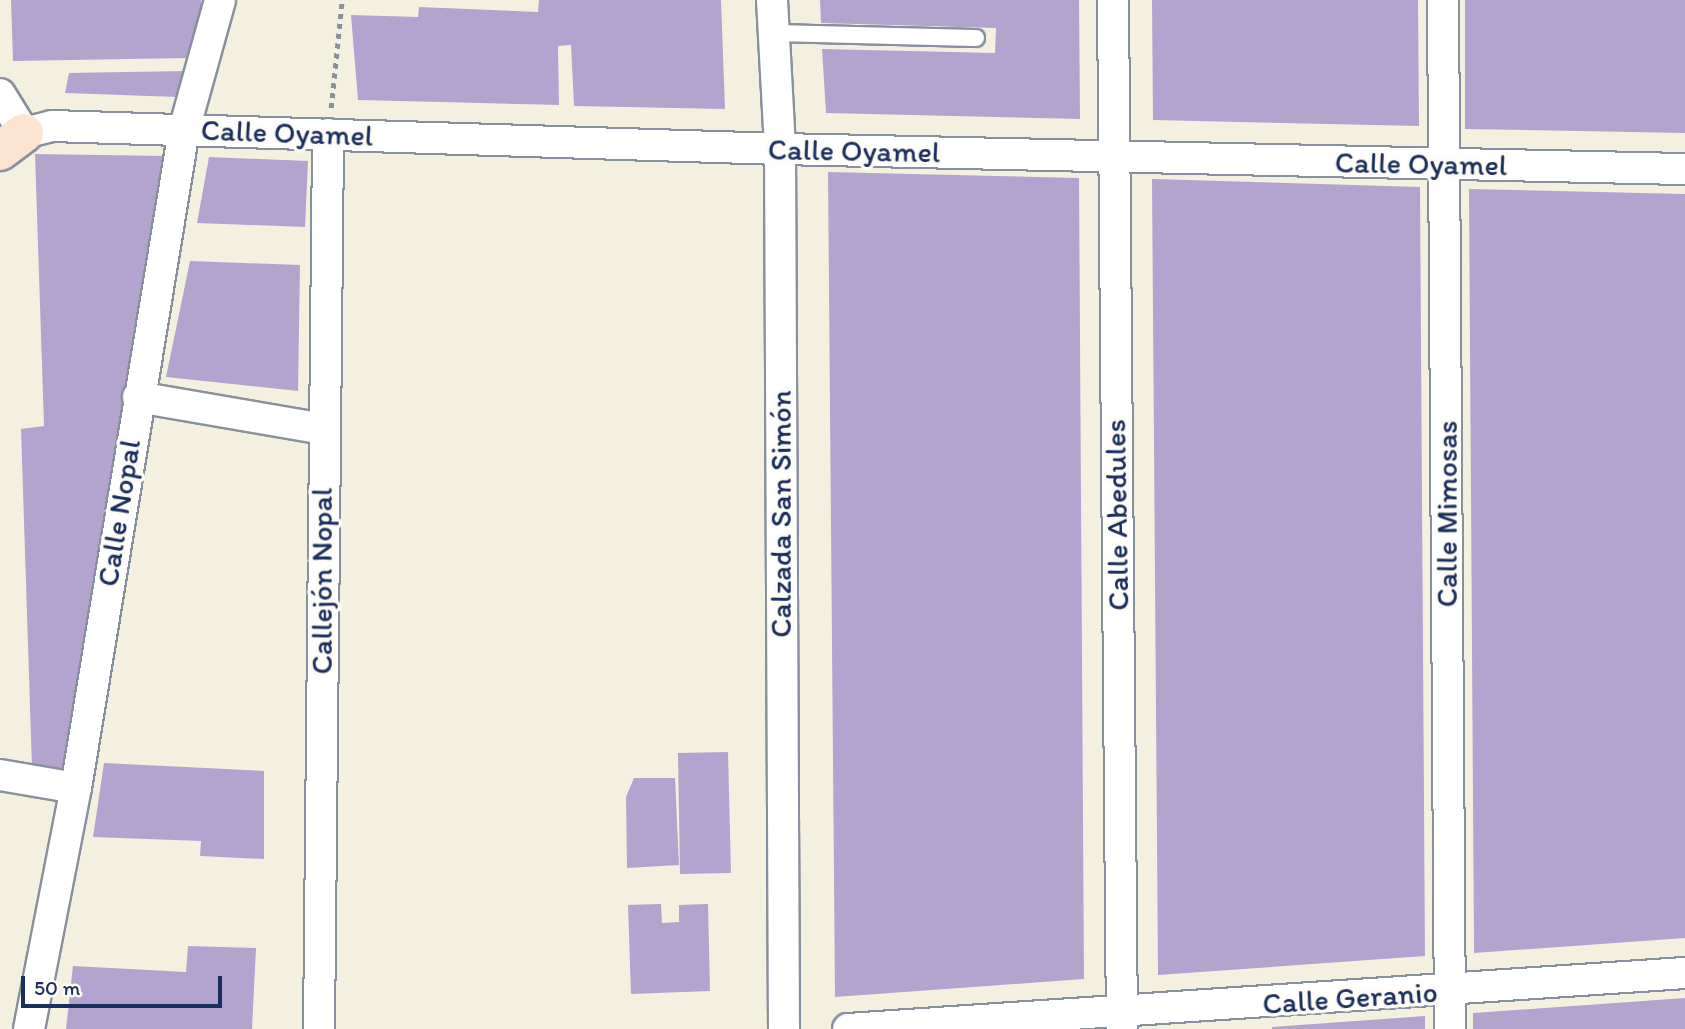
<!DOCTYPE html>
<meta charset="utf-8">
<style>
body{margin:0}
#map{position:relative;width:1685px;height:1029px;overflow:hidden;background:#f4f0df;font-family:Itim,sans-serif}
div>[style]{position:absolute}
.building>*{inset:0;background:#b3a4cf}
.path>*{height:4.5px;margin-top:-2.25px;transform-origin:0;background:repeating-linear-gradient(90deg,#88909e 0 5px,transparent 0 10px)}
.roads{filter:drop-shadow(2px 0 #88909e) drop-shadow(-2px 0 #88909e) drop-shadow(0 2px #88909e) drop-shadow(0 -2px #88909e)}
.lane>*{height:16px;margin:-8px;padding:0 8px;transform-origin:8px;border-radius:8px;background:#fff}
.street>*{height:30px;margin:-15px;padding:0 15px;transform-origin:15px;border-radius:15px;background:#fff}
.secondary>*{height:38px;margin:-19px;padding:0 19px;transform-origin:19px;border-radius:19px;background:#fde4d1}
span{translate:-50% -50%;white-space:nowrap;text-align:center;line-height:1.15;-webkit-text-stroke:7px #fdfcf7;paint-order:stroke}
.street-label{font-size:30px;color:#1b2f5e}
.scale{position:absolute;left:21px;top:976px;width:201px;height:32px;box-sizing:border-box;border:4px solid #1b2f5e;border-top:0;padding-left:9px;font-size:21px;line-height:24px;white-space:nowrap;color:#1b2f5e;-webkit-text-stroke:5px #fdfcf7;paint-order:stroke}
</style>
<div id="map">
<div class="building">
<i style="clip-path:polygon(11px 0,201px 0,201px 18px,189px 58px,13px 61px)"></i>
<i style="clip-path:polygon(539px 0,721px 0,725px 109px,574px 106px,571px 45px,558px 46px,559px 105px,358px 100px,351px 15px,418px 17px,419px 7px,538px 12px)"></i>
<i style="clip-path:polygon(820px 0,1079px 0,1080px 119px,826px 113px,822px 49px,995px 53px,996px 28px,821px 23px)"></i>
<i style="clip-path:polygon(1152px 0,1418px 0,1419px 126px,1153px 120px)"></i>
<i style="clip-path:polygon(1465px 0,1685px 0,1685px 133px,1465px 129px)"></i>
<i style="clip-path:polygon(185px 71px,177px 97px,65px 93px,69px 73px)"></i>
<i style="clip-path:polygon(35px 154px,166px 156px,62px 770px,32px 768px,21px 429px,44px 426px)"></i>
<i style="clip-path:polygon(209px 157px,308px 161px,305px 227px,197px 223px)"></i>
<i style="clip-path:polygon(828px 172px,1079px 178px,1084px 979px,835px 997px)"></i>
<i style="clip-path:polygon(1152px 179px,1420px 187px,1425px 956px,1158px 975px)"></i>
<i style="clip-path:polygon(1469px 189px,1685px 194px,1685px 938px,1474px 953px)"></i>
<i style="clip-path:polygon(190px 261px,300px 265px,298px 391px,166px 377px)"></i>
<i style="clip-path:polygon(728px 752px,731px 873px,680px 874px,678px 753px)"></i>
<i style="clip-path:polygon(104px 763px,264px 771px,264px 859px,200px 856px,201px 841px,93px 837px)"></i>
<i style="clip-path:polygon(634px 778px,675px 778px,679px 865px,627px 868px,626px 797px)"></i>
<i style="clip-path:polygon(661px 904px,662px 923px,679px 922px,679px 905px,708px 904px,710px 991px,631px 994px,628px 905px)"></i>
<i style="clip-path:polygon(188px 946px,256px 948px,252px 1029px,66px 1029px,73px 966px,186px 972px)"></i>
<i style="clip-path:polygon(1685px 998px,1685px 1029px,1473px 1029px,1473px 1013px)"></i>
<i style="clip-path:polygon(1425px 1016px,1425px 1029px,1272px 1029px,1272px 1027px)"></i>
</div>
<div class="path">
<i style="left:331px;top:108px;width:109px;rotate:-84.2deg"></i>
</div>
<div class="roads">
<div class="lane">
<i style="left:774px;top:33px;width:202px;rotate:1.4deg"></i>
</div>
<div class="street">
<i style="left:772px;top:0;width:149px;rotate:86.9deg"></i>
<i style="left:780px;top:149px;width:880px;rotate:89.74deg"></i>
<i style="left:1113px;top:0;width:1029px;rotate:89.5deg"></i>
<i style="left:1443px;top:0;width:1029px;rotate:89.61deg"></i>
<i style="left:0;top:94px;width:46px;rotate:58.4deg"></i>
<i style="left:24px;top:133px;width:29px;rotate:-14deg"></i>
<i style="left:52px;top:126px;width:728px;rotate:1.81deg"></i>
<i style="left:780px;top:149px;width:905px;rotate:1.27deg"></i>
<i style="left:138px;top:397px;width:188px;rotate:9.8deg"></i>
<i style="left:0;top:775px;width:77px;rotate:9.7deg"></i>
<i style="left:29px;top:1029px;width:246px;rotate:-79deg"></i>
<i style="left:76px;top:788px;width:667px;rotate:-80.68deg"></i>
<i style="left:184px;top:130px;width:135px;rotate:-74.5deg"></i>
<i style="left:319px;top:1029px;width:895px;rotate:-89.42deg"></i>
<i style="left:848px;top:1029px;width:839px;rotate:-3.83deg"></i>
</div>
<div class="secondary">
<i style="left:0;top:151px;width:30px;rotate:-37deg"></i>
</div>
</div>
<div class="street-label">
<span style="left:287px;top:133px;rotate:2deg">Calle Oyamel</span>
<span style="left:854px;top:151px;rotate:1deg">Calle Oyamel</span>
<span style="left:1421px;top:164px;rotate:1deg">Calle Oyamel</span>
<span style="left:119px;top:513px;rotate:-81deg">Calle Nopal</span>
<span style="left:781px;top:514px;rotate:-90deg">Calzada San Simón</span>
<span style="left:1447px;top:514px;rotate:-90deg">Calle Mimosas</span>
<span style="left:1117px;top:515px;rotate:-91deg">Calle Abedules</span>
<span style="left:322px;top:581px;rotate:-90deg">Callejón Nopal</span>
<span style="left:1350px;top:998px;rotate:-4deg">Calle Geranio</span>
</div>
<div class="scale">50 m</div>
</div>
